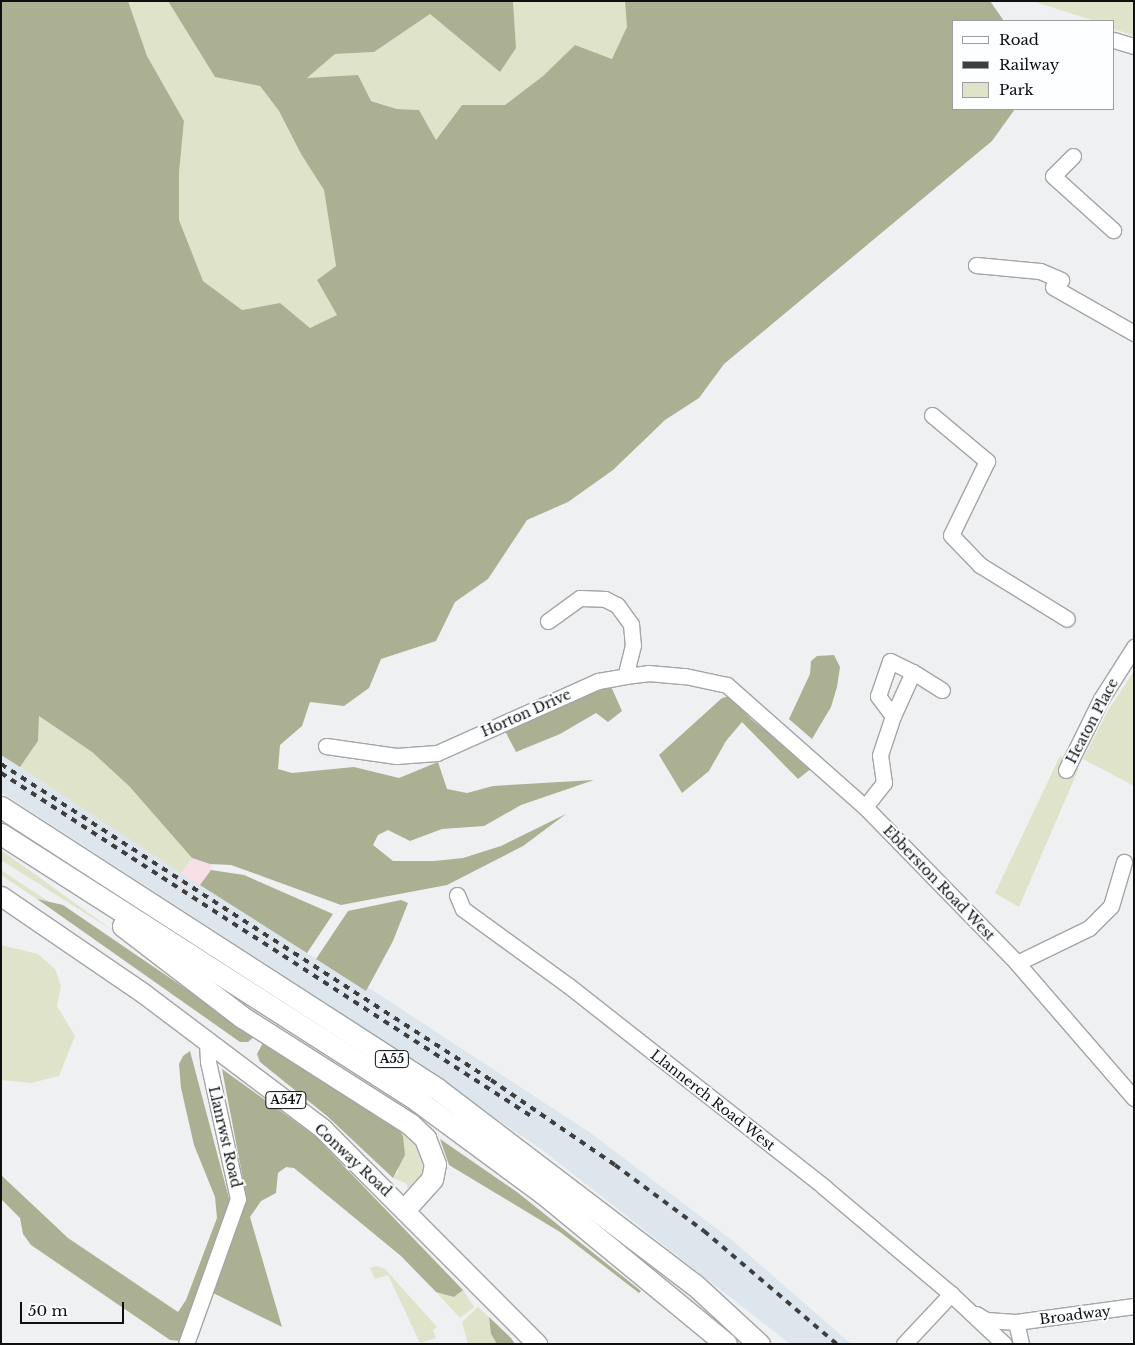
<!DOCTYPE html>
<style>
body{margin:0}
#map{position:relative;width:1135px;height:1345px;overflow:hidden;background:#eff0f2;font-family:"Libre Baskerville",serif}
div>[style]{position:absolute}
.built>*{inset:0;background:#dde6ec}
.industrial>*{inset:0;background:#f8dfe6}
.green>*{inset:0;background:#dfe3ca}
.forest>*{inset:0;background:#abb093}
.roads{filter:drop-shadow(1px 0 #a3a5a6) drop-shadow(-1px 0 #a3a5a6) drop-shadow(0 1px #a3a5a6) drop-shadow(0 -1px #a3a5a6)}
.minor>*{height:15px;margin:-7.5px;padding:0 7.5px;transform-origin:7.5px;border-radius:7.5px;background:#fff}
.major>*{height:19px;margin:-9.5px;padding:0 9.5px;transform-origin:9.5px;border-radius:9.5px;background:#fff}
.highway>*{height:21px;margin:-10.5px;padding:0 10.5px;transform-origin:10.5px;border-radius:10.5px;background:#fff}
.rail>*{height:4px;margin-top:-2px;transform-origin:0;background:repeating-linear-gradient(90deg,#3e3e3f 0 6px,transparent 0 12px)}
span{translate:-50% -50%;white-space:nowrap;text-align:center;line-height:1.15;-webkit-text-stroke:4px #fcfeff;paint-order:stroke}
.shield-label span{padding:1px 4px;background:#fcfeff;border:1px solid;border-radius:4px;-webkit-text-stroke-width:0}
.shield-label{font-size:12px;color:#0f0f10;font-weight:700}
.street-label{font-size:14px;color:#0f0f10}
.frame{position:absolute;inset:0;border:2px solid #0f0f10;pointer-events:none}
.legend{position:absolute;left:952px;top:20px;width:162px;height:90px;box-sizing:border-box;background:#fcfeff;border:1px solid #9d9e9f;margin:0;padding:6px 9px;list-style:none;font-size:15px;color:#0f0f10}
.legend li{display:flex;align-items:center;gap:10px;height:25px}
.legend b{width:25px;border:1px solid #9d9e9f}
.scale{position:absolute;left:20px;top:1302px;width:104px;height:22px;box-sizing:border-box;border:2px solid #0f0f10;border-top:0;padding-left:6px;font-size:15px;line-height:18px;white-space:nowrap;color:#0f0f10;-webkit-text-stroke:4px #fcfeff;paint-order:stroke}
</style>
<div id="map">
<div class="built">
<i style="clip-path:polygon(1px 755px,366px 991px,369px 988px,592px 1134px,733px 1241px,851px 1344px,790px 1344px,541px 1149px,285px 976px,1px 792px)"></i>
</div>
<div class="industrial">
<i style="clip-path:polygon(192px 858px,212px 864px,211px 870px,200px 885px,181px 873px)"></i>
</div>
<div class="green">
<i style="clip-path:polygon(128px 1px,168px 1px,215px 77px,260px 86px,279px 111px,301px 154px,324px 190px,336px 266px,317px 280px,338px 315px,310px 328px,280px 303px,242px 310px,203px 281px,179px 220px,179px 173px,184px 121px,147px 56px)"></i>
<i style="clip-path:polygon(513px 1px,625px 1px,628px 27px,612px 59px,575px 45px,543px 76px,505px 106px,462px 105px,436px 140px,419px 110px,397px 109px,306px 79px,335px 54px,374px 52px,430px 14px,461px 37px,516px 48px)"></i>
<i style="clip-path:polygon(1032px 1px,1134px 1px,1134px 36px,1114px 29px,1114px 21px,1095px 21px)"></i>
<i style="clip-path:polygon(1134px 671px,1134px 786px,1083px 759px,1107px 712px)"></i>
<i style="clip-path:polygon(39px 716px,92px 752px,129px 786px,192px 858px,181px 873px,20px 767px,38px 741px)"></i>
<i style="clip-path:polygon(1060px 756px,1079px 768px,1019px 907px,995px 893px)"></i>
<i style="clip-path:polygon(1px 850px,115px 932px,1px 860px)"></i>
<i style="clip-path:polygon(1px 870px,31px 890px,51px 903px,37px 899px,1px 875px)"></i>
<i style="clip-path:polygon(1px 945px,38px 954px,55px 969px,61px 986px,57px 1006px,75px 1036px,59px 1076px,31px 1083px,1px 1080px)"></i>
<i style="clip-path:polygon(398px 1128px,410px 1134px,424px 1152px,425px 1173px,413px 1187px,407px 1188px,407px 1184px,393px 1178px,398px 1172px)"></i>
<i style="clip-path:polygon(376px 1266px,385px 1269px,437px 1327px,433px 1330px,436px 1338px,420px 1343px,388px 1275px,375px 1279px,370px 1268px)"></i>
<i style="clip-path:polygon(463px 1290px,474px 1307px,460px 1318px,436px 1292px,454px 1297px)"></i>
<i style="clip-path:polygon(478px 1307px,489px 1317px,491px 1334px,497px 1344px,468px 1344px,462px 1322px)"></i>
</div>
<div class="forest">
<i style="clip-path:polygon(1px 1px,128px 1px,147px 56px,184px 121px,179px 173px,179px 220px,203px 281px,242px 310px,280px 303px,310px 328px,337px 315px,317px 280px,336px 266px,324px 190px,301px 154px,279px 111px,260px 86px,215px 77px,168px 1px,513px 1px,516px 48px,500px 72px,430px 14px,374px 52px,335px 54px,307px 78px,358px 75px,371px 101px,397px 109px,419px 110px,436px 140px,462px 105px,505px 105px,543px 76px,575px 45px,612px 59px,627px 27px,625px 1px,990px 1px,1004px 21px,954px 21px,954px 109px,1015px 109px,992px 141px,724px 364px,699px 398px,665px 420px,613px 470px,568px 502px,527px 520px,488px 579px,455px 602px,436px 641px,381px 659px,369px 688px,344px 706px,310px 702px,302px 726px,280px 745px,278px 769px,292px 773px,354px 767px,399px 778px,438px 762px,447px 789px,467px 793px,493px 786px,594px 780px,521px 805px,484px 826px,442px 829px,410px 841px,388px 830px,378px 835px,373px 845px,393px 861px,434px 861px,463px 858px,501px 846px,566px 814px,523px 846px,447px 885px,341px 905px,231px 865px,210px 864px,192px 858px,129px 786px,92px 752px,39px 716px,38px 741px,20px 767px,1px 755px)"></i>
<i style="clip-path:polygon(834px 655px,840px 667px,837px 687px,831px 707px,812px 739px,789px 719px,810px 674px,811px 661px,817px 656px)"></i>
<i style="clip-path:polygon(609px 682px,622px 711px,608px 722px,596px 713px,560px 734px,516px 752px,504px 729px)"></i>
<i style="clip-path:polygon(730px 696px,751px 719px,812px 768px,798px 779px,742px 722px,726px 741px,709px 771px,682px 793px,659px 755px,722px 698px)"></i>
<i style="clip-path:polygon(211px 870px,244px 875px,333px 914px,307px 953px,200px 885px)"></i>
<i style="clip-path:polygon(37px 899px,63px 905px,255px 1036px,248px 1042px,240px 1042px)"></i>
<i style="clip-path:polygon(401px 900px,408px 903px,393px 941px,366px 991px,316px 959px,348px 911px)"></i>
<i style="clip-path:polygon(264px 1041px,398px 1128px,403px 1136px,405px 1155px,393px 1178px,327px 1116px,260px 1062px,257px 1054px)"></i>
<i style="clip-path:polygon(190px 1051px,230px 1202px,181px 1341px,170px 1340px,31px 1245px,23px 1234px,20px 1218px,1px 1199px,1px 1175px,68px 1238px,178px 1312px,186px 1300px,217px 1218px,215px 1197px,194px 1145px,181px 1088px,179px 1064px,183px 1056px)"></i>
<i style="clip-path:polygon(222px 1069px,314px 1135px,463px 1290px,454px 1297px,436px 1292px,401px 1256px,294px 1168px,286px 1167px,278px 1173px,276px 1193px,261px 1201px,250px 1217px,282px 1327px,211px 1292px,246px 1195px)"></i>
<i style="clip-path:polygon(440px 1139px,517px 1192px,641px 1291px,639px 1293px,560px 1232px,449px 1165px)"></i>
<i style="clip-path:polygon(489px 1317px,511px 1338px,515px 1344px,497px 1344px,491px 1334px)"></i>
</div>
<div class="roads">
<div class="minor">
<i style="left:1114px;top:40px;width:21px;rotate:17deg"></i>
<i style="left:1073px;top:156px;width:28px;rotate:135deg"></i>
<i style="left:1053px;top:176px;width:81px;rotate:42deg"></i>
<i style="left:976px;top:265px;width:64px;rotate:5.4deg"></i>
<i style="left:1040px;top:271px;width:23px;rotate:23deg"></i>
<i style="left:1053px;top:287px;width:93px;rotate:29.6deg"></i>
<i style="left:932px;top:415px;width:72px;rotate:39.9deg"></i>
<i style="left:987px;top:461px;width:82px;rotate:115.9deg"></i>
<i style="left:951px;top:535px;width:42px;rotate:46deg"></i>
<i style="left:980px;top:565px;width:102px;rotate:31.8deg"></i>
<i style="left:548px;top:621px;width:39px;rotate:-36deg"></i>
<i style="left:580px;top:598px;width:25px;rotate:2deg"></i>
<i style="left:605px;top:599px;width:13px;rotate:27deg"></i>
<i style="left:617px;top:605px;width:24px;rotate:54deg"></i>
<i style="left:631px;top:624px;width:21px;rotate:85deg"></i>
<i style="left:633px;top:645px;width:32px;rotate:104deg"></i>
<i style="left:913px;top:672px;width:48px;rotate:114.4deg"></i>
<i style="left:893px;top:716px;width:25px;rotate:-127deg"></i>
<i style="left:878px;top:696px;width:37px;rotate:-71deg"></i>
<i style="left:890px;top:661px;width:25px;rotate:26deg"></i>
<i style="left:913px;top:672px;width:34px;rotate:32deg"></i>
<i style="left:326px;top:746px;width:71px;rotate:8.1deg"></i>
<i style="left:396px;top:756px;width:41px;rotate:-4.2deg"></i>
<i style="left:437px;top:753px;width:176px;rotate:-24.1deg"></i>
<i style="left:598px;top:681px;width:27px;rotate:-10deg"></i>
<i style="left:625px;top:676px;width:23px;rotate:-7deg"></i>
<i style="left:648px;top:673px;width:37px;rotate:5deg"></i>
<i style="left:685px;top:676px;width:43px;rotate:12.1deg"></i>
<i style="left:727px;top:685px;width:184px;rotate:41.5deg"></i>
<i style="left:865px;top:807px;width:218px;rotate:45.7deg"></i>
<i style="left:1017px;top:963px;width:179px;rotate:49.1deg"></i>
<i style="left:1066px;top:770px;width:79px;rotate:-63.8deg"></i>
<i style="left:1101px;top:699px;width:62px;rotate:-57.6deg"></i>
<i style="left:865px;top:807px;width:31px;rotate:-52deg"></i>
<i style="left:884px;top:783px;width:28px;rotate:-98deg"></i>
<i style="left:880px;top:755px;width:41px;rotate:-71.6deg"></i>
<i style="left:457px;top:895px;width:15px;rotate:67deg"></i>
<i style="left:463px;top:909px;width:131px;rotate:36deg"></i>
<i style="left:569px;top:986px;width:325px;rotate:38.2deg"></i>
<i style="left:824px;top:1187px;width:166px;rotate:40.1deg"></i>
<i style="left:951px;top:1294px;width:73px;rotate:43.3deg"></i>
<i style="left:1017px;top:963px;width:80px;rotate:-25.9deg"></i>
<i style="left:1089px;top:928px;width:31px;rotate:-45deg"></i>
<i style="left:1111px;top:906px;width:46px;rotate:-73.5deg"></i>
<i style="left:976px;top:1314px;width:12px;rotate:31deg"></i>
<i style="left:986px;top:1320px;width:30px;rotate:4deg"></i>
<i style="left:1016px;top:1322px;width:119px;rotate:-7.7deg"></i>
<i style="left:1016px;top:1322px;width:23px;rotate:77deg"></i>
<i style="left:186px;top:1344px;width:154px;rotate:-70.3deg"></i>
<i style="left:238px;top:1199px;width:141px;rotate:-102.3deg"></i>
<i style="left:208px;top:1061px;width:20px;rotate:-93deg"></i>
<i style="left:904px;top:1344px;width:69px;rotate:-46.8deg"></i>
</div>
<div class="major">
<i style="left:1px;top:896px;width:172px;rotate:34.3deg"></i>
<i style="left:143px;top:993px;width:224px;rotate:37deg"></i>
<i style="left:322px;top:1128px;width:305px;rotate:45.1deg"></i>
</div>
<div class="highway">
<i style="left:1px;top:807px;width:518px;rotate:32.86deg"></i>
<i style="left:436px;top:1088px;width:325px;rotate:37.3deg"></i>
<i style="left:695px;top:1285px;width:87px;rotate:42.7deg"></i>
<i style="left:1px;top:834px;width:495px;rotate:32.6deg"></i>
<i style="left:418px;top:1101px;width:155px;rotate:36.4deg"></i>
<i style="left:543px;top:1193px;width:237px;rotate:39.5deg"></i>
<i style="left:123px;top:926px;width:150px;rotate:37.4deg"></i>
<i style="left:242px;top:1017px;width:199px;rotate:32.5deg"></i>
<i style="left:410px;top:1124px;width:21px;rotate:43deg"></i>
<i style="left:425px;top:1138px;width:28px;rotate:69deg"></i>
<i style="left:435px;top:1164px;width:15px;rotate:101deg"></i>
<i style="left:432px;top:1179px;width:40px;rotate:132deg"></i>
</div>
</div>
<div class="rail">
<i style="left:1px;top:764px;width:583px;rotate:32.82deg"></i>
<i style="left:491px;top:1080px;width:150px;rotate:34.4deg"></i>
<i style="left:615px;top:1165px;width:111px;rotate:36.6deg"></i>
<i style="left:704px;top:1231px;width:175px;rotate:40.4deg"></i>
<i style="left:1px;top:773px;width:635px;rotate:32.91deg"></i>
</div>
<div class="shield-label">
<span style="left:392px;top:1059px">A55</span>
<span style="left:286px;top:1100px">A547</span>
</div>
<div class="street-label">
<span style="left:526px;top:713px;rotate:-24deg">Horton Drive</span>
<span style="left:1092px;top:721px;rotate:-62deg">Heaton Place</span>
<span style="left:939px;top:883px;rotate:46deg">Ebberston Road West</span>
<span style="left:713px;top:1100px;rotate:38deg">Llannerch Road West</span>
<span style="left:225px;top:1137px;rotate:77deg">Llanrwst Road</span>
<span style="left:353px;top:1160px;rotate:43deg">Conway Road</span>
<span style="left:1075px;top:1315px;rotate:-7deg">Broadway</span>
</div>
<div class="frame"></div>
<ul class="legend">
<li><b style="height:6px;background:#fff"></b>Road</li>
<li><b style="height:6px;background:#3e3e3f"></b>Railway</li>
<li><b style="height:14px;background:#dfe3ca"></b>Park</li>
</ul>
<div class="scale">50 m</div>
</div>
